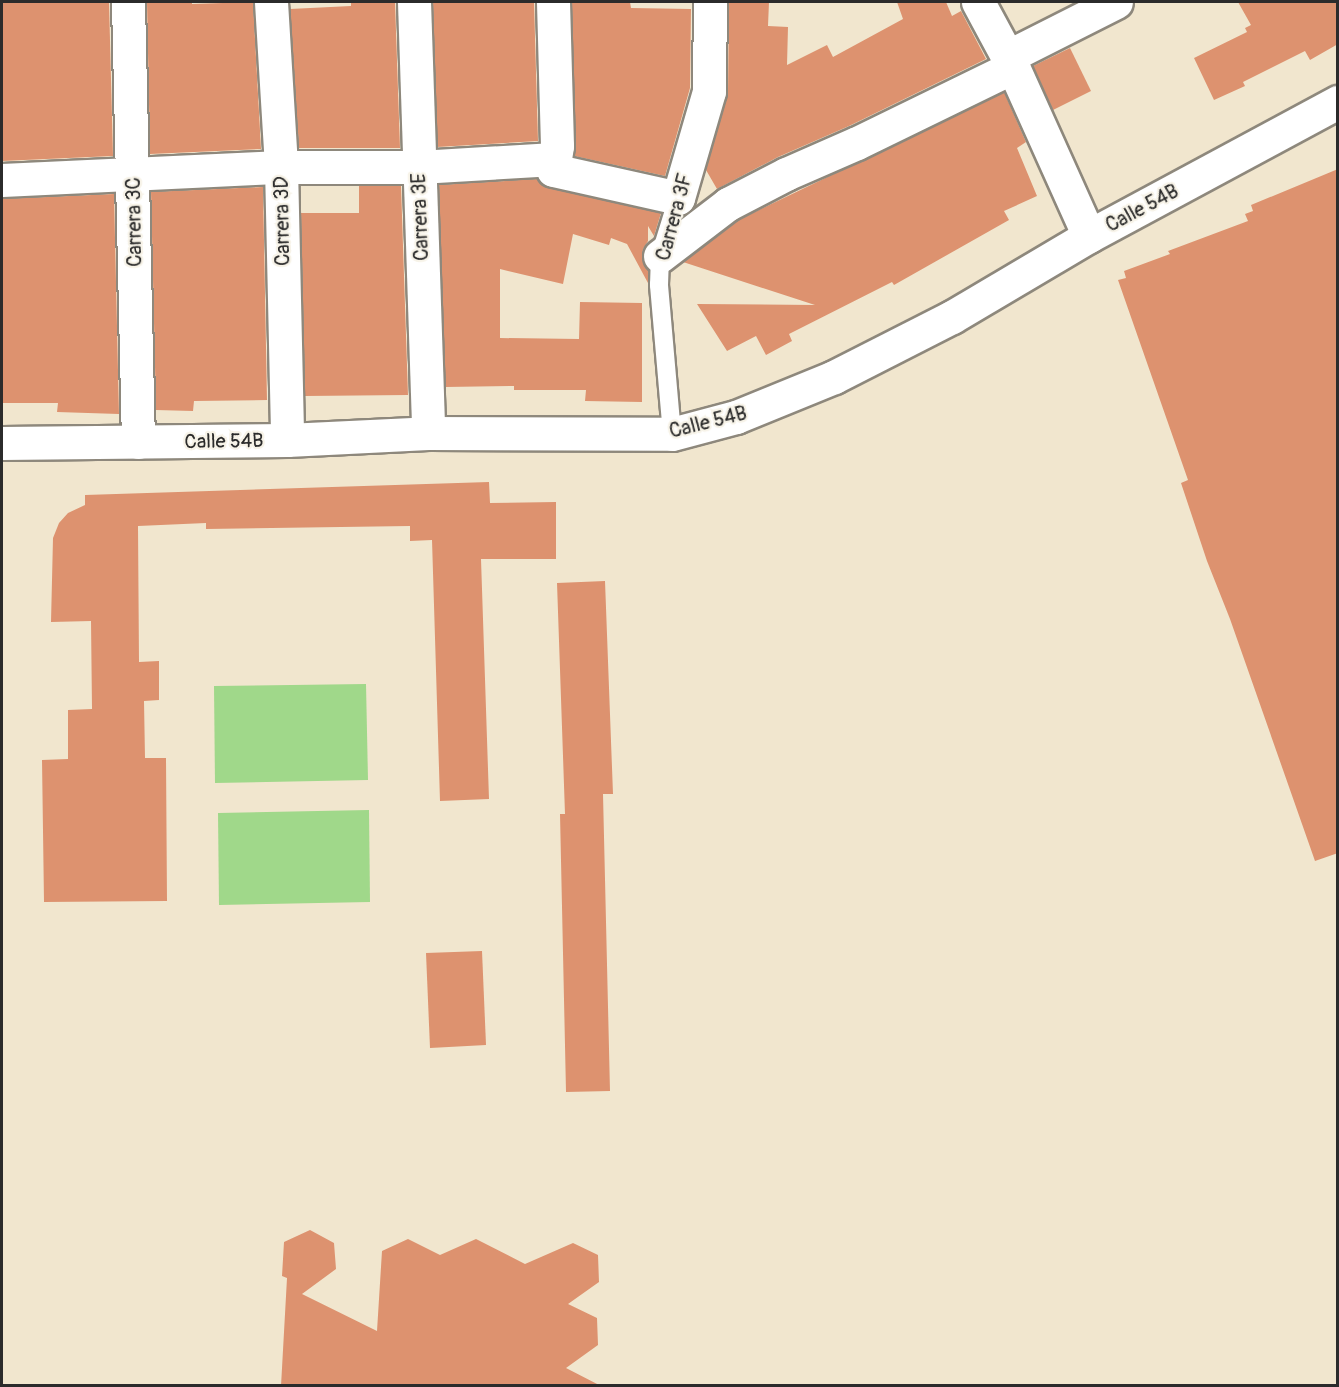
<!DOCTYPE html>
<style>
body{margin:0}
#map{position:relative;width:1339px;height:1387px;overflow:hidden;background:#f1e6ce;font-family:Pangolin,sans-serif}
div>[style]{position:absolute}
.green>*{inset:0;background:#a0d88a}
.building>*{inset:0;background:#dd926f}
.roads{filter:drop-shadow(2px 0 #8e887c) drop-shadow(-2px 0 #8e887c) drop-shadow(0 2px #8e887c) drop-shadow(0 -2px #8e887c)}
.lane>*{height:18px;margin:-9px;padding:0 9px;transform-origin:9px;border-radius:9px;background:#fff}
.street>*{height:33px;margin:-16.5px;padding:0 16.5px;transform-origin:16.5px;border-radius:16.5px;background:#fff}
span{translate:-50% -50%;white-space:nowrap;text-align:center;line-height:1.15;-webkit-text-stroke:4.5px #f7f3e8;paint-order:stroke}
.street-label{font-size:20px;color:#2b2b2b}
.frame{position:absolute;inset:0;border:3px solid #2b2b2b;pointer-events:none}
</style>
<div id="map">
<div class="green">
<i style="clip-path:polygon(366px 684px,368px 780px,215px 783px,214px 686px)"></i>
<i style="clip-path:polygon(369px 810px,370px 902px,219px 905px,218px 813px)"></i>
</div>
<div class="building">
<i style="clip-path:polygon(2px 2px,109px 2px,113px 156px,2px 161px)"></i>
<i style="clip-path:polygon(147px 2px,192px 2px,192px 4px,253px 2px,261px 149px,150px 154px)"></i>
<i style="clip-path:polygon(351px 2px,395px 2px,400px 148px,299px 148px,290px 9px,351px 6px)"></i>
<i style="clip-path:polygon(433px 2px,534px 2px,538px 141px,437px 147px)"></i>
<i style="clip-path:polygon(572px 2px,630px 2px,631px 8px,691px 9px,690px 88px,665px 176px,574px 156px)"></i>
<i style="clip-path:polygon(729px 2px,769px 2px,768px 26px,788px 27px,787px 65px,827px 45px,833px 57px,903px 19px,897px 2px,946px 2px,952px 16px,961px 11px,986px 59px,849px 126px,778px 157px,717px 189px,706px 170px,728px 92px)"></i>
<i style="clip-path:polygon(1238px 2px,1338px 2px,1338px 44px,1310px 60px,1305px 51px,1243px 82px,1245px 86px,1214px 100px,1194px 58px,1247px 32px,1245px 28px,1251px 25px)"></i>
<i style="clip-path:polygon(1070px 48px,1091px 91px,1053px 110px,1033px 66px)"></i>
<i style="clip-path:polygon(1004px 92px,1026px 142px,1017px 148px,1037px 196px,1004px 211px,1009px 220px,894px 285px,892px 282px,789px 334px,792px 341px,766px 355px,756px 336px,727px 351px,697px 304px,815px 305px,683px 262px,738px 220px)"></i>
<i style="clip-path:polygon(1338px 169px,1338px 853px,1315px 861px,1230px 619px,1207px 561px,1181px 483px,1188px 480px,1118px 280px,1126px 278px,1124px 271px,1170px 254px,1168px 251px,1248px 221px,1245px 214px,1253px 211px,1251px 205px)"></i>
<i style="clip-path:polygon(537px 179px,549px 188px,661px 213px,654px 236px,648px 226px,648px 241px,643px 249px,642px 259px,648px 270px,648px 283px,627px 244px,611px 238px,609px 245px,573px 234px,563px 284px,500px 269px,500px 338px,579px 339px,580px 302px,642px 303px,642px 402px,585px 401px,586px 390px,514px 390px,514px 386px,445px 387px,439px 185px)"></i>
<i style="clip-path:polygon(359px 186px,401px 186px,408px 395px,305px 396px,301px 213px,359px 213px)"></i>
<i style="clip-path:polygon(263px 187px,267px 400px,194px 401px,193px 411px,156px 410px,151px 192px)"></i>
<i style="clip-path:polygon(114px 194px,119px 414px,57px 412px,58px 403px,2px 403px,2px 199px)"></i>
<i style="clip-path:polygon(489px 482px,490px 503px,556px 502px,556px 559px,481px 559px,489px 799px,440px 801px,432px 540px,410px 541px,410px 526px,206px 529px,206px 523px,138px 526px,139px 662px,159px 661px,159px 700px,144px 701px,145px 758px,166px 758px,167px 901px,44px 902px,42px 760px,68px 759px,68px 710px,92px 709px,91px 621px,51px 622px,53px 538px,59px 523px,68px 513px,85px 505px,85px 495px)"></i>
<i style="clip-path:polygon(605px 581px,613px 794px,603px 794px,610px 1091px,566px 1092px,560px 814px,565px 814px,557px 583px)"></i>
<i style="clip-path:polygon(482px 951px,486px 1045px,430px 1048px,426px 953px)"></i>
<i style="clip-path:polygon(310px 1230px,334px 1243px,336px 1269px,302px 1294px,377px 1331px,382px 1251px,408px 1239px,440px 1255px,476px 1239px,525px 1264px,573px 1243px,598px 1255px,599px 1282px,568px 1304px,597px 1318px,598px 1345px,566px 1368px,601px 1386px,281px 1386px,287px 1278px,282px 1276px,284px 1242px)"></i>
</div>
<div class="roads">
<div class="lane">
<i style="left:672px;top:434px;width:150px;rotate:-95deg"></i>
<i style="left:659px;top:285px;width:29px;rotate:-88deg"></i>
<i style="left:660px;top:256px;width:61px;rotate:-72.8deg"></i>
</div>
<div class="street">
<i style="left:128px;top:2px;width:440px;rotate:88.7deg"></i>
<i style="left:271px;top:2px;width:165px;rotate:86.5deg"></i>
<i style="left:281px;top:167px;width:273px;rotate:88.7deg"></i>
<i style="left:414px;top:2px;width:431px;rotate:88.1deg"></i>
<i style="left:553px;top:2px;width:144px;rotate:88.4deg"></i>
<i style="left:557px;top:146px;width:24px;rotate:99deg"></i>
<i style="left:553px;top:170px;width:128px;rotate:12.6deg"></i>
<i style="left:678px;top:198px;width:111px;rotate:-73.8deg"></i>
<i style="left:709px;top:91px;width:89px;rotate:-89.4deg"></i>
<i style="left:978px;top:2px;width:74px;rotate:61.7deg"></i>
<i style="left:1013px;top:67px;width:185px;rotate:65.8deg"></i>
<i style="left:1007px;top:57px;width:122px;rotate:-26.8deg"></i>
<i style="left:2px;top:180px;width:279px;rotate:-2.7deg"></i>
<i style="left:281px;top:167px;width:138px"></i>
<i style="left:419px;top:167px;width:135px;rotate:-3.4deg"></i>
<i style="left:660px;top:256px;width:86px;rotate:-37.4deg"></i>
<i style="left:728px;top:204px;width:65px;rotate:-27.3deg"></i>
<i style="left:786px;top:174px;width:77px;rotate:-23.6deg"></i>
<i style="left:857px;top:143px;width:174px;rotate:-26deg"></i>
<i style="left:2px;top:443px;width:285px;rotate:-0.6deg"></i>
<i style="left:287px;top:440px;width:141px;rotate:-2.8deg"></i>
<i style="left:428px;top:433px;width:244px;rotate:0.2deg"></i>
<i style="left:672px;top:434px;width:66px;rotate:-14.9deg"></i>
<i style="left:736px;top:417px;width:106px;rotate:-22.2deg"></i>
<i style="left:834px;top:377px;width:132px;rotate:-27deg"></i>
<i style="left:952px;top:317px;width:159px;rotate:-30.6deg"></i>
<i style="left:1089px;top:236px;width:283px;rotate:-28.3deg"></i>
</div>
</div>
<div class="street-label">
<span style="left:1142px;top:208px;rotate:-28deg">Calle 54B</span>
<span style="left:420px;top:217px;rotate:-92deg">Carrera 3E</span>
<span style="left:674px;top:217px;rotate:-75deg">Carrera 3F</span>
<span style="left:282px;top:221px;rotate:-91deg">Carrera 3D</span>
<span style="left:134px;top:222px;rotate:-91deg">Carrera 3C</span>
<span style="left:708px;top:422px;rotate:-14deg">Calle 54B</span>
<span style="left:224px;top:441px;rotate:-1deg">Calle 54B</span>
</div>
<div class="frame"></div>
</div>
